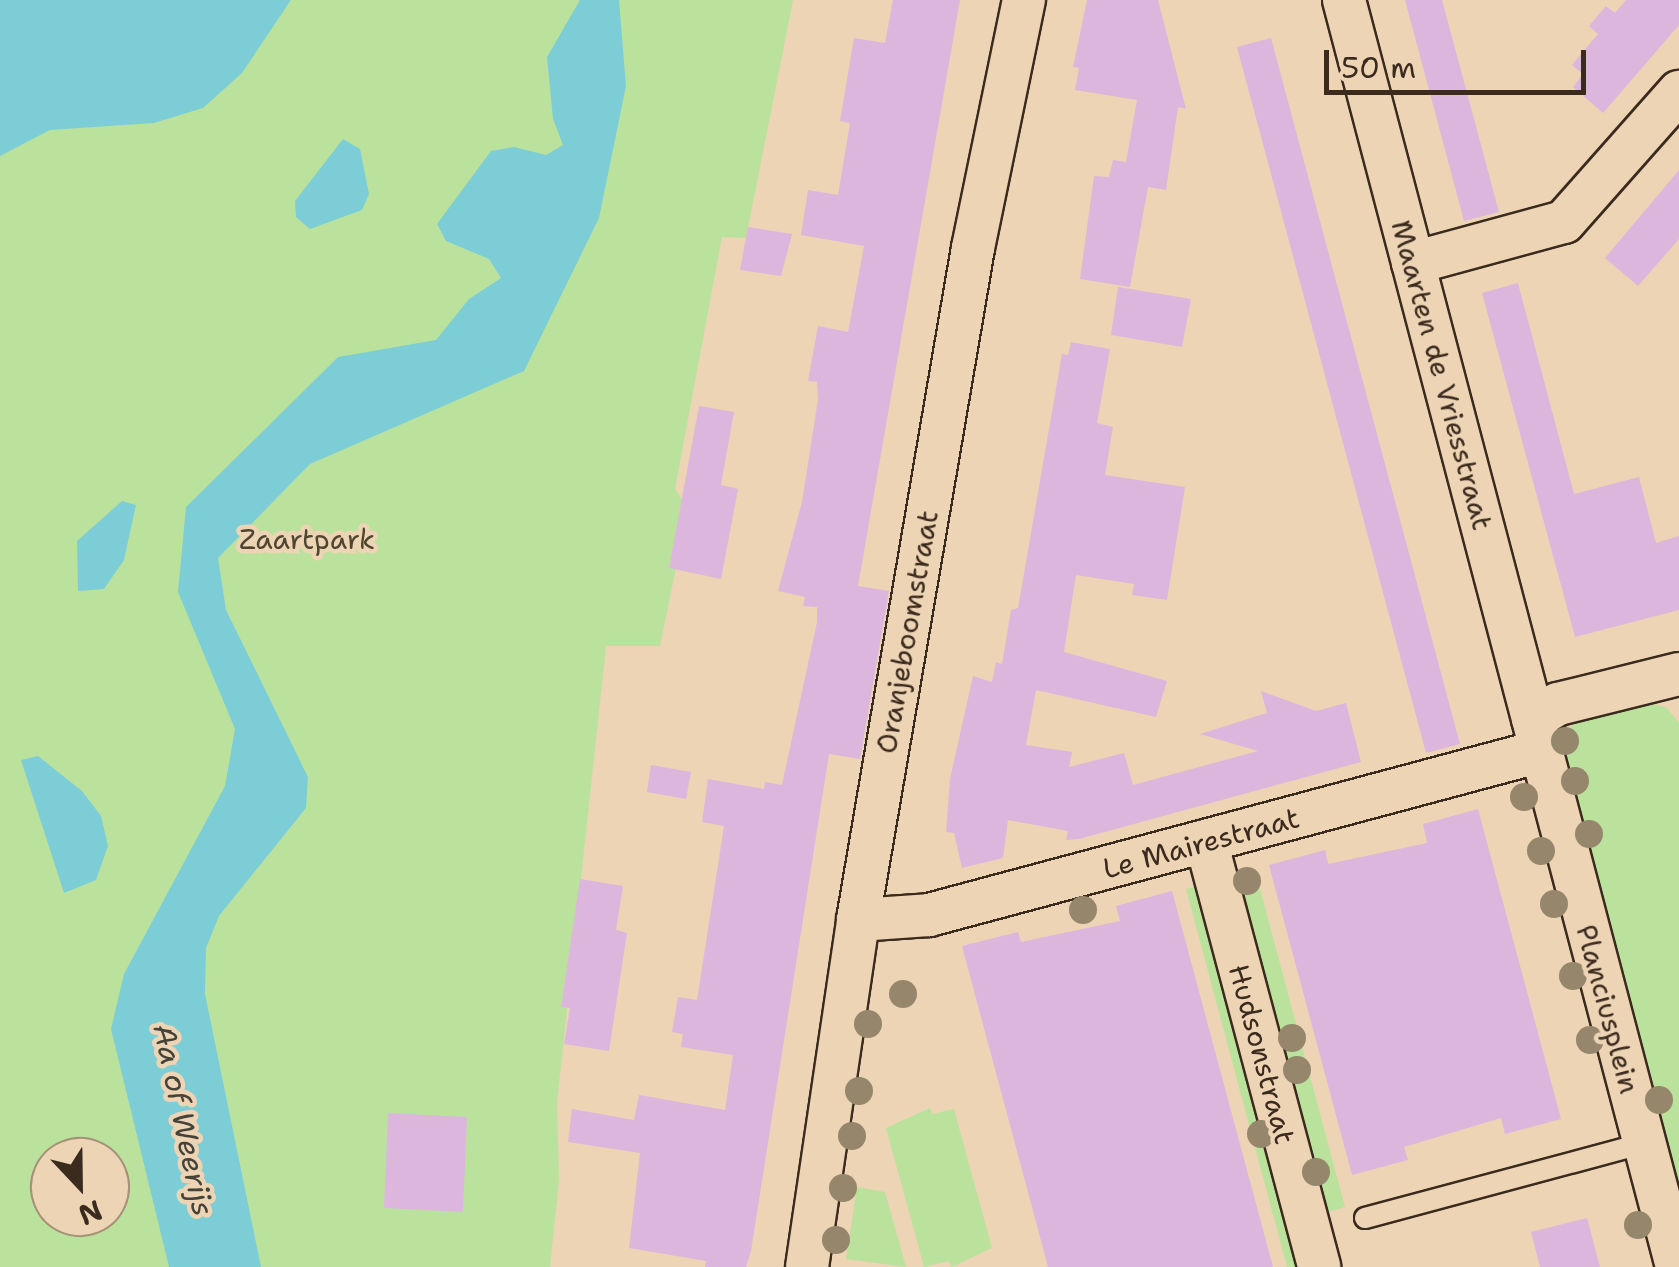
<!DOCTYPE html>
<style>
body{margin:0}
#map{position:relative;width:1679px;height:1267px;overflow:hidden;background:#ecd4b4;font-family:"Shantell Sans",sans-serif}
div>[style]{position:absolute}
.green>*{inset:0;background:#bbe29d}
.water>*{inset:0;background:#7dcdd7}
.building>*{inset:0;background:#ddb6de}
.roads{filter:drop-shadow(2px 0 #3b2a1e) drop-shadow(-2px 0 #3b2a1e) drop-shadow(0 2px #3b2a1e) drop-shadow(0 -2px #3b2a1e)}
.service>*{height:20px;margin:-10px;padding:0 10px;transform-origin:10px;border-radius:10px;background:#ecd4b4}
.minor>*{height:42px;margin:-21px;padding:0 21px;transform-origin:21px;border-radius:21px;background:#ecd4b4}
.trees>*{width:28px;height:28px;margin:-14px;border-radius:50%;background:#95866c}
span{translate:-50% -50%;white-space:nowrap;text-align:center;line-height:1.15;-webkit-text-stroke:9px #ecd4b4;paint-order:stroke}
.street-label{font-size:28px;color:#3b2a1e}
.park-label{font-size:28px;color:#4e4631}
.water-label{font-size:30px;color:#45423a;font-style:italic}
.north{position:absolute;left:30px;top:1137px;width:100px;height:100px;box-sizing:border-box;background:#ecd4b4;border:2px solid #a59078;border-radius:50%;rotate:158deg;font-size:28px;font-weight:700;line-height:40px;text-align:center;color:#3b2a1e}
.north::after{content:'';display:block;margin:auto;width:35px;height:45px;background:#3b2a1e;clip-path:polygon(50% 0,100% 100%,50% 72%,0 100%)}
.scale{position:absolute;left:1324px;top:50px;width:262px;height:45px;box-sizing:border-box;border:5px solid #3b2a1e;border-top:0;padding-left:12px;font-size:30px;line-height:35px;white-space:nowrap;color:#3b2a1e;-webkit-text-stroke:8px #ecd4b4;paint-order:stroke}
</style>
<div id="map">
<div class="green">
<i style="clip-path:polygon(evenodd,0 0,793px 0,746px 238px,722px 237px,675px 489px,688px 509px,660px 646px,606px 646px,557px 1103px,559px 1180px,550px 1267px,0 1267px,0 0,50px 1157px,110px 1157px,110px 1217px,50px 1217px,50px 1157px)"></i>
<i style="clip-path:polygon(1648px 703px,1666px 707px,1679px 723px,1679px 1223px,1555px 739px,1579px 721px)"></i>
<i style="clip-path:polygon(1255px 870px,1345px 1207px,1315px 1216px,1224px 879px)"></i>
<i style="clip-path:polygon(1207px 883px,1309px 1267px,1287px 1267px,1186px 889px)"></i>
<i style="clip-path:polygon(930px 1108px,932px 1114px,954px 1109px,992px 1248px,952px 1267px,949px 1261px,924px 1267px,886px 1128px)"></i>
<i style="clip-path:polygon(857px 1187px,885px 1192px,906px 1267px,846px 1259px)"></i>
</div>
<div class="water">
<i style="clip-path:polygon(0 0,291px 0,242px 73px,203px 108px,154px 123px,50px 130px,0 156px)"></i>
<i style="clip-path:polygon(580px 0,619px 0,626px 86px,599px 218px,524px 371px,310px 464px,218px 558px,226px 610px,308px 777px,306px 808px,219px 916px,206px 948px,205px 994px,261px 1267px,169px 1267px,111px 1029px,124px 974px,225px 786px,235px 729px,178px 592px,186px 507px,338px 357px,436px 340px,469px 299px,501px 278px,489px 259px,446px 241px,437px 224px,491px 151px,514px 147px,546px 155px,563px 145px,553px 119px,547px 57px)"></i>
<i style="clip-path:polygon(343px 139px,360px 149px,369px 194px,362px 210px,310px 229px,296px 217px,295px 201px)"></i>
<i style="clip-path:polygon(122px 501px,136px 505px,124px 560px,104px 589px,78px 591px,77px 541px)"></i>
<i style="clip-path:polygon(38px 756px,82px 791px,101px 816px,108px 846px,96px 880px,64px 893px,21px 760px)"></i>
</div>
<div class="building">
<i style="clip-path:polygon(893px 0,960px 0,858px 586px,889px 591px,860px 759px,829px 754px,751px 1251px,746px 1267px,705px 1267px,706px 1261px,629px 1248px,640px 1153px,568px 1142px,572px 1109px,634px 1120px,639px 1095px,725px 1110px,733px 1055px,681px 1047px,683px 1034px,672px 1032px,678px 997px,697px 1000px,724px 826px,702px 822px,708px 779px,764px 789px,765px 782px,782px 785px,817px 622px,817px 607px,803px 606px,805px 597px,778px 591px,802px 502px,818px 399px,817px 382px,808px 381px,818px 326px,848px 332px,864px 246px,801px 235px,808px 190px,838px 195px,850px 123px,840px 121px,854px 38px,885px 43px)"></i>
<i style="clip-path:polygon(1087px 0,1158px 0,1186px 109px,1178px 107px,1166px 190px,1148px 187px,1130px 287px,1080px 279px,1094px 176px,1109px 177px,1113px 160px,1126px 162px,1137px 100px,1075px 90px,1079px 68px,1073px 67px)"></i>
<i style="clip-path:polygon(1405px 0,1442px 0,1499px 212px,1464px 221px)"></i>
<i style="clip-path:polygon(1626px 0,1679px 0,1679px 25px,1603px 113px,1573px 87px,1583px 74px,1572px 65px,1598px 34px,1589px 26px,1606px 6px,1615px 13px)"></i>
<i style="clip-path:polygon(1271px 38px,1460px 744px,1426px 753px,1237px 47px)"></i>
<i style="clip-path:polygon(1679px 170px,1679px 239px,1638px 286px,1605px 258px)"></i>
<i style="clip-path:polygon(748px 227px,792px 234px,781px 276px,740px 270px)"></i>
<i style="clip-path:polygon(1518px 283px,1574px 494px,1639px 477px,1656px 543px,1679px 536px,1679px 610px,1575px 637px,1482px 293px)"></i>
<i style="clip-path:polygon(1118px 287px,1191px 299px,1182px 347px,1111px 335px)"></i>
<i style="clip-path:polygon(1071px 342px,1110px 349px,1097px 423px,1113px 427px,1105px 475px,1185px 487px,1167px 600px,1132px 595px,1134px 584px,1076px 575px,1064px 652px,1167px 681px,1156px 717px,1036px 690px,1026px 745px,1072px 752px,1069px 767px,1124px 753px,1133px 785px,1258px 751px,1200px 734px,1267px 713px,1261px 691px,1316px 711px,1346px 703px,1361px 762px,1079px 839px,1066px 840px,1068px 831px,1008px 820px,1003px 858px,962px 868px,954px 833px,946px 832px,950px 779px,973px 676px,992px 682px,996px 662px,1002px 664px,1011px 610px,1018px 608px,1062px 354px,1068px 355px)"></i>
<i style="clip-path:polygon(699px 406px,734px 412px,721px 485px,738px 489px,721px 579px,669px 568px)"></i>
<i style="clip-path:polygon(651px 765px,691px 772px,686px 799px,647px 792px)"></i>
<i style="clip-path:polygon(1478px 809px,1561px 1119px,1505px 1134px,1501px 1118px,1404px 1147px,1408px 1160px,1352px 1175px,1269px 865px,1325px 850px,1328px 864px,1427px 843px,1423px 824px)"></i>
<i style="clip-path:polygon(580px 879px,623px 886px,616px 930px,627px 933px,609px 1051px,564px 1044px,570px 1008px,561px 1007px)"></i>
<i style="clip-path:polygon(1172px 891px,1273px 1267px,1048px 1267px,962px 946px,1018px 932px,1021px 942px,1120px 921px,1116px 906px)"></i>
<i style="clip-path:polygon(388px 1113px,467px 1117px,463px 1212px,384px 1208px)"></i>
<i style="clip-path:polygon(1587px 1218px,1600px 1267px,1540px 1267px,1531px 1232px)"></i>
</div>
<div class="roads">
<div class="service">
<i style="left:1365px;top:1218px;width:289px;rotate:-15deg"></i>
</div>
<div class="minor">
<i style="left:1344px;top:0;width:1310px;rotate:75.27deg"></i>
<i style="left:1413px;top:263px;width:156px;rotate:-15.2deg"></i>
<i style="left:1564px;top:222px;width:174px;rotate:-48.5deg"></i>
<i style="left:1533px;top:719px;width:29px;rotate:-31deg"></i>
<i style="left:1558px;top:704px;width:125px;rotate:-13.9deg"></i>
<i style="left:1206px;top:841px;width:441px;rotate:75.1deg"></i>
<i style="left:858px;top:920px;width:71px;rotate:-4deg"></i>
<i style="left:929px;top:915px;width:634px;rotate:-15deg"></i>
<i style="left:807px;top:1267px;width:351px;rotate:-81.6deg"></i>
<i style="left:858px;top:920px;width:682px;rotate:-80.29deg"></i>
<i style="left:973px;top:248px;width:253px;rotate:-78.4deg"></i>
</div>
</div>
<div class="trees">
<i style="left:1565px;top:741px"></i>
<i style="left:1575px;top:781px"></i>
<i style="left:1524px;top:797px"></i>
<i style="left:1589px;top:834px"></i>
<i style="left:1541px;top:851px"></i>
<i style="left:1247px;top:881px"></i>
<i style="left:1554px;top:904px"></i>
<i style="left:1083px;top:910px"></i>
<i style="left:1573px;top:976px"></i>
<i style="left:903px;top:994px"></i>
<i style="left:868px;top:1024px"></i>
<i style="left:1292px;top:1038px"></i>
<i style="left:1590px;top:1040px"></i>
<i style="left:1297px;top:1070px"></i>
<i style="left:859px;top:1091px"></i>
<i style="left:1659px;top:1100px"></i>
<i style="left:1261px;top:1134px"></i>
<i style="left:852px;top:1136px"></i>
<i style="left:1316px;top:1172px"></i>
<i style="left:843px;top:1188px"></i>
<i style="left:1638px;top:1225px"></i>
<i style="left:836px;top:1240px"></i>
</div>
<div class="street-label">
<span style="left:1442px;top:375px;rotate:75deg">Maarten de Vriesstraat</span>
<span style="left:907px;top:632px;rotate:-80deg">Oranjeboomstraat</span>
<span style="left:1201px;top:843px;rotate:-15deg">Le Mairestraat</span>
<span style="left:1608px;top:1009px;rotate:75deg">Planciusplein</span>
<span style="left:1262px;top:1054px;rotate:75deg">Hudsonstraat</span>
</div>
<div class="park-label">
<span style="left:307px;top:539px">Zaartpark</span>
</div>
<div class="water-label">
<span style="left:183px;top:1120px;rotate:78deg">Aa of Weerijs</span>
</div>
<div class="north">N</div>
<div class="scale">50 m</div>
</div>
